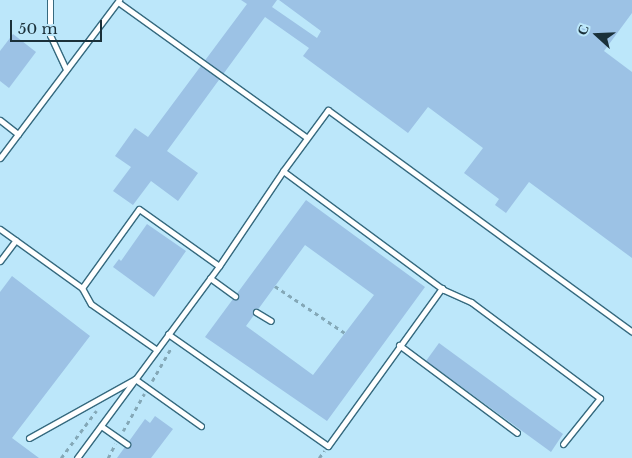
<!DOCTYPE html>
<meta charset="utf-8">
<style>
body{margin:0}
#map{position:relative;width:632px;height:458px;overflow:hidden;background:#bce7fa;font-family:"Libre Baskerville",serif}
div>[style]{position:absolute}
.building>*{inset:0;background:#9cc2e5}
.path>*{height:2.5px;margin-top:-1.25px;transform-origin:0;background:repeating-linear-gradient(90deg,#84a8b7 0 4px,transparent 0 8px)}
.roads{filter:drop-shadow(1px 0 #366a7f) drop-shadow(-1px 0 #366a7f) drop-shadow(0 1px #366a7f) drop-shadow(0 -1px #366a7f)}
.service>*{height:5px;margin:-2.5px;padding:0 2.5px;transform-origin:2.5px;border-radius:2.5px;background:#fff}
span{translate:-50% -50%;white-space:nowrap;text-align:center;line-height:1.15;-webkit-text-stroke:5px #bce7fa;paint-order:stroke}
.north{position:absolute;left:572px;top:10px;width:50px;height:50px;-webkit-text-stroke:4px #bce7fa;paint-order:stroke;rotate:290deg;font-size:14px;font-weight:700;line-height:20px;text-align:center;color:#1a3039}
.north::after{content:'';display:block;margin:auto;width:18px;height:22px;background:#1a3039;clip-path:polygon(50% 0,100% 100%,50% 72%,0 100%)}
.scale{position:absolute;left:10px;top:20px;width:92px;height:22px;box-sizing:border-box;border:2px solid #1a3039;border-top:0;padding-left:6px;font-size:15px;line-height:18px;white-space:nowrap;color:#1a3039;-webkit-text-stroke:4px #bce7fa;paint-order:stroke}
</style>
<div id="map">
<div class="building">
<i style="clip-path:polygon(241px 0,277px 0,272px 7px,317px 38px,321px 31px,279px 0,632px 0,632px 13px,604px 51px,632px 72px,632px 258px,529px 182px,506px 213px,495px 205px,499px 199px,464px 173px,483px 148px,428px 107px,408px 133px,303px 56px,309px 48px,265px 17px,167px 151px,198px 173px,178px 201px,151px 181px,133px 205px,113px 191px,131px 167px,115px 156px,135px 128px,148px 137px,247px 4px)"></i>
<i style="clip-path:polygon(13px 34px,36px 52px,9px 88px,0 81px,0 51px)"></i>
<i style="clip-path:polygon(evenodd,306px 200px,425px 287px,327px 421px,205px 337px,306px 200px,305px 245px,374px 295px,313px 375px,246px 326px,305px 245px)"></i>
<i style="clip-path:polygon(147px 224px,186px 251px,154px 297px,113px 267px,119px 259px,121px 261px)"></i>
<i style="clip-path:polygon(12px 276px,90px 336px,12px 438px,39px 458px,0 458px,0 292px)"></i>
<i style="clip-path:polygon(439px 343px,563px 434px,551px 452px,426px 361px)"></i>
<i style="clip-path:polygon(155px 416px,173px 429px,151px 458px,117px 458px,145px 419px,150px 423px)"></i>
</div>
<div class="path">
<i style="left:275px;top:286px;width:84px;rotate:33.9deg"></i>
<i style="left:152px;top:381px;width:39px;rotate:-60deg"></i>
<i style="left:123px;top:431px;width:43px;rotate:-60.4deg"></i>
<i style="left:61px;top:458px;width:59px;rotate:-53.3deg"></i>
<i style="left:108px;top:458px;width:16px;rotate:-63deg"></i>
<i style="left:319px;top:458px;width:9px;rotate:-54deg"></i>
</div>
<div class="roads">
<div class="service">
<i style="left:50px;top:0;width:35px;rotate:90deg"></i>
<i style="left:50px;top:35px;width:38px;rotate:65deg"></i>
<i style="left:118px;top:2px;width:231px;rotate:35.7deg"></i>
<i style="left:0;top:120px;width:23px;rotate:38deg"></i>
<i style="left:0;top:158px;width:198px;rotate:-53deg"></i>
<i style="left:283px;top:171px;width:76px;rotate:-53.6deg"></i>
<i style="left:328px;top:110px;width:376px;rotate:36.1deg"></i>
<i style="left:0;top:229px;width:101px;rotate:35.7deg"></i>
<i style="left:82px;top:288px;width:18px;rotate:61deg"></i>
<i style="left:91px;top:304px;width:80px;rotate:34.9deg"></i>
<i style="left:0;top:261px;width:26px;rotate:-53deg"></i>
<i style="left:210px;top:278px;width:31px;rotate:36deg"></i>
<i style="left:82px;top:288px;width:97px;rotate:-54.2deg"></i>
<i style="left:139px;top:209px;width:98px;rotate:35.5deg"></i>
<i style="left:256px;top:312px;width:17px;rotate:31deg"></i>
<i style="left:168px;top:334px;width:195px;rotate:35deg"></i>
<i style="left:328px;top:446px;width:195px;rotate:-54.2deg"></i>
<i style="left:399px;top:345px;width:147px;rotate:36.7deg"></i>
<i style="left:101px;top:426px;width:32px;rotate:35deg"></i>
<i style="left:29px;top:438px;width:121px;rotate:-29.1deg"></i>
<i style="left:135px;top:379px;width:81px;rotate:35.5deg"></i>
<i style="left:77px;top:458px;width:239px;rotate:-53.5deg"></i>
<i style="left:219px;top:266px;width:115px;rotate:-56deg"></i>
<i style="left:283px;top:171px;width:200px;rotate:36.5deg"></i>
<i style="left:444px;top:290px;width:30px;rotate:24deg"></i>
<i style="left:471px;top:302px;width:161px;rotate:36.7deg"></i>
<i style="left:600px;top:398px;width:59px;rotate:128.8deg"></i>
</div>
</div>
<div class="north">С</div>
<div class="scale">50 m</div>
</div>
